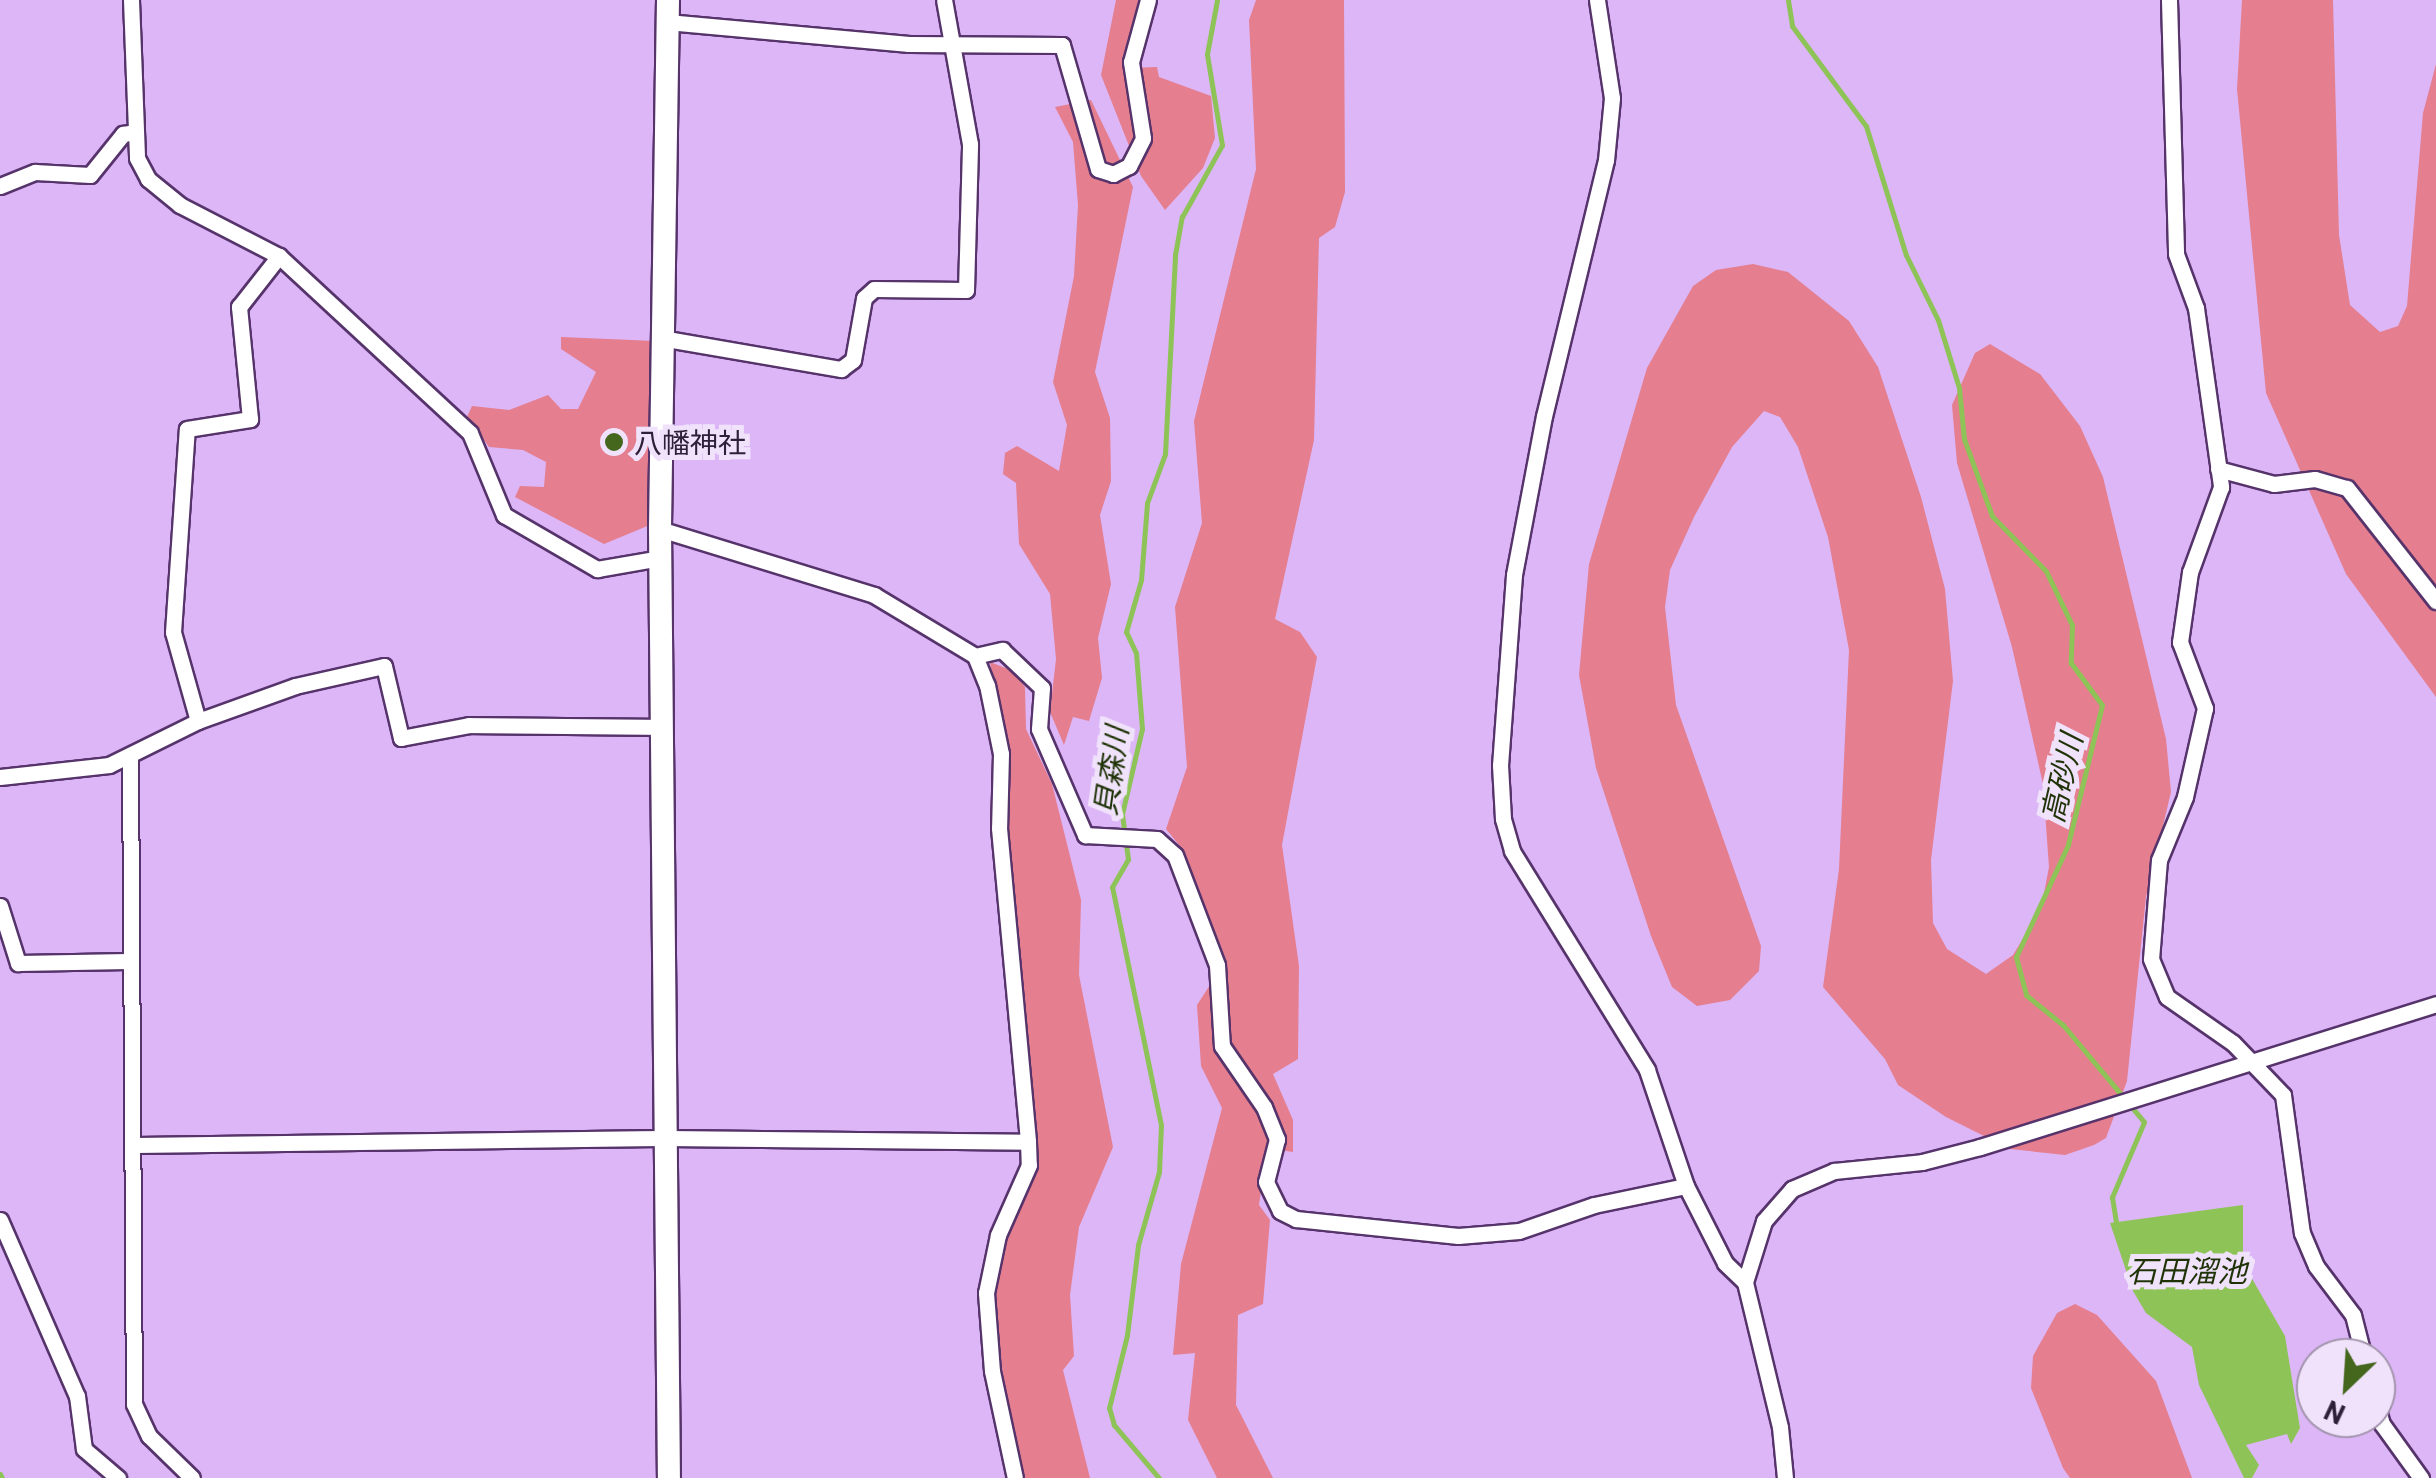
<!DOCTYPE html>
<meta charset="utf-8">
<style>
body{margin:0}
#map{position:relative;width:2436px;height:1478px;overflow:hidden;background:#dcb6f7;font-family:Barlow,"Noto Sans JP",sans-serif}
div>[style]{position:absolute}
.green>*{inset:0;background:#e57e8e}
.water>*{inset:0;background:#8ec358}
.stream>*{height:5px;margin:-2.5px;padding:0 2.5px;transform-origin:2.5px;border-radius:2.5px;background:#8ec358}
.roads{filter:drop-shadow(2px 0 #56346b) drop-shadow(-2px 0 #56346b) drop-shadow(0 2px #56346b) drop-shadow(0 -2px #56346b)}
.street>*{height:15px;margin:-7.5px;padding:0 7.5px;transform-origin:7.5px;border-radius:7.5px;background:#fff}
.secondary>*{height:22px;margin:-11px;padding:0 11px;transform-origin:11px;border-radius:11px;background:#fff}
.dots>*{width:28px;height:28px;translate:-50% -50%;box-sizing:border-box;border:5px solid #f1e2fc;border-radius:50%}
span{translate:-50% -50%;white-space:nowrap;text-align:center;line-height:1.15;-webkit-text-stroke:10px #f1e2fc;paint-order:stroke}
.poi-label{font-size:28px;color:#2f2039}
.left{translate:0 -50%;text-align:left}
.water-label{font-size:30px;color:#1f3307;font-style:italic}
.north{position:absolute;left:2296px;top:1338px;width:100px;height:100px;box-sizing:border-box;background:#f1e2fc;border:2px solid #a394ae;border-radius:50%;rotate:205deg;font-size:28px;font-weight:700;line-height:40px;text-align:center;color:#2f2039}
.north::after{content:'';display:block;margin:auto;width:35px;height:45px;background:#44661d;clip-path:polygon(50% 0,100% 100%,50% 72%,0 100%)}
</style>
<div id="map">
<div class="green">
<i style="clip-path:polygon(1116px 0,1145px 0,1131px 68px,1157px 67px,1159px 77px,1211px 96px,1215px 138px,1203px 168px,1165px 210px,1141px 176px,1101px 75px)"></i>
<i style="clip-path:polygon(1256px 0,1344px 0,1345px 192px,1335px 227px,1319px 238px,1314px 440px,1275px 619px,1300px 632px,1317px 657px,1282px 845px,1299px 966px,1298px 1059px,1273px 1074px,1293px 1120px,1293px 1152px,1267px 1148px,1259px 1205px,1270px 1220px,1263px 1304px,1238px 1315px,1236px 1405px,1273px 1478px,1217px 1478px,1188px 1420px,1195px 1353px,1173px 1355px,1181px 1264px,1222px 1108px,1201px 1066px,1197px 1005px,1226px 960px,1183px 850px,1166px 829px,1187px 767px,1175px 607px,1202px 523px,1194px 421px,1256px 169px,1249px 20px)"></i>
<i style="clip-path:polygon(2242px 0,2333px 0,2339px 235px,2350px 305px,2380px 332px,2398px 326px,2407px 306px,2423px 113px,2436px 64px,2436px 697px,2346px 574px,2266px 393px,2237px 89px)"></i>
<i style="clip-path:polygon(1091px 100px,1133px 187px,1095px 372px,1110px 418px,1111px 481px,1100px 515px,1111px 584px,1098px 638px,1102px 678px,1089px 721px,1073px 717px,1064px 745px,1050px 712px,1056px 659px,1050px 594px,1019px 544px,1016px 483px,1003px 474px,1005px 453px,1017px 446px,1059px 471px,1067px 425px,1053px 382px,1074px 276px,1078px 205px,1073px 142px,1055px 107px)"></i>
<i style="clip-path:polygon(1753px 264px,1788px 272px,1849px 321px,1878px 367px,1921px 497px,1945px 589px,1953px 681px,1931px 860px,1933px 923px,1947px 949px,1986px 974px,2013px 955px,2041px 909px,2049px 867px,2043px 784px,2012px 647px,1957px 463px,1952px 405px,1975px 353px,1990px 344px,2040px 374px,2080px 426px,2103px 477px,2166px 739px,2171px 792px,2146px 897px,2127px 1081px,2106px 1138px,2094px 1145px,2065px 1155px,2010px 1149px,1946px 1117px,1898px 1085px,1885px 1059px,1823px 987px,1839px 869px,1849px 650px,1828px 537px,1798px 447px,1780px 417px,1764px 411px,1732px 447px,1694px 517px,1670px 570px,1665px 607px,1676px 705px,1761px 946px,1759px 971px,1730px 1000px,1697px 1006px,1672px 987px,1651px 936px,1596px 768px,1579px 675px,1589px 564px,1647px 368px,1693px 286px,1716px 270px)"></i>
<i style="clip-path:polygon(561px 337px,655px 341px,657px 522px,604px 544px,515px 497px,520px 486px,544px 487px,546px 462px,523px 450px,489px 447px,467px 417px,472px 406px,509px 410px,548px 395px,561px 409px,578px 409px,596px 372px,561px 349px)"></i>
<i style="clip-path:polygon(990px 662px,1013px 671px,1025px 687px,1026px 729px,1052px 784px,1081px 900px,1079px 975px,1113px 1147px,1079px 1227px,1070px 1295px,1074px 1356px,1063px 1370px,1090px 1478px,1025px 1478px,1006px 1405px,994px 1293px,1004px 1239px,1037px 1167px,1006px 827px,1007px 758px)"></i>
<i style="clip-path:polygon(2075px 1304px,2097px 1315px,2156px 1381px,2192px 1478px,2070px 1478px,2063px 1468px,2031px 1388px,2033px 1356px,2057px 1313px)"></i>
</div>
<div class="water">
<i style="clip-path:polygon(2243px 1205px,2243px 1263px,2285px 1336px,2300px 1428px,2291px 1444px,2287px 1434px,2246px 1445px,2259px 1465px,2252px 1478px,2244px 1478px,2199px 1385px,2192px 1347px,2146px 1313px,2133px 1291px,2110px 1223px)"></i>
</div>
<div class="stream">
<i style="left:1788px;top:0;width:26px;rotate:81deg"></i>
<i style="left:1792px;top:26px;width:124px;rotate:53.5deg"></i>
<i style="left:1866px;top:126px;width:135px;rotate:72.8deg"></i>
<i style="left:1906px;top:255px;width:72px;rotate:63.8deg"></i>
<i style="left:1938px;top:320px;width:71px;rotate:72.8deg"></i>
<i style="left:1959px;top:388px;width:51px;rotate:84.4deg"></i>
<i style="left:1964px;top:439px;width:82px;rotate:70deg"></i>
<i style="left:1992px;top:516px;width:77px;rotate:45.5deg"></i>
<i style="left:2046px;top:571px;width:60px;rotate:64.3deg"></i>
<i style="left:2072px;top:625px;width:38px;rotate:92deg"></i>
<i style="left:2071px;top:663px;width:52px;rotate:53.6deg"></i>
<i style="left:2102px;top:705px;width:144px;rotate:103.7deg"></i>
<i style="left:2068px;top:845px;width:123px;rotate:114.9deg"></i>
<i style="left:2016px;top:957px;width:39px;rotate:75deg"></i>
<i style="left:2026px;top:995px;width:48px;rotate:39deg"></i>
<i style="left:2063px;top:1025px;width:126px;rotate:50.1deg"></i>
<i style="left:2144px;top:1122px;width:82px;rotate:113.1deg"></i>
<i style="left:2112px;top:1197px;width:31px;rotate:81deg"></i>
<i style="left:0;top:1474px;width:4px;rotate:63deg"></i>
<i style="left:1159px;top:1478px;width:70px;rotate:-130.3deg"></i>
<i style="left:1114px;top:1425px;width:18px;rotate:-106deg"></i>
<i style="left:1109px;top:1408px;width:75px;rotate:-76.1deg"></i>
<i style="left:1127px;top:1335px;width:91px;rotate:-83deg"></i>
<i style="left:1138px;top:1245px;width:76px;rotate:-74deg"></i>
<i style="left:1159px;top:1172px;width:47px;rotate:-87.6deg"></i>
<i style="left:1161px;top:1125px;width:243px;rotate:-101.6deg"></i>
<i style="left:1112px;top:887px;width:32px;rotate:-60deg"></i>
<i style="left:1128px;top:859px;width:45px;rotate:-97.6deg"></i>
<i style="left:1122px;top:814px;width:87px;rotate:-76.8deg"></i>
<i style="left:1142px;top:729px;width:76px;rotate:-94.5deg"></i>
<i style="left:1136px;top:653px;width:23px;rotate:-115deg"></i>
<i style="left:1126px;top:632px;width:54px;rotate:-73.9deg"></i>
<i style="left:1141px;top:580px;width:77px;rotate:-85.5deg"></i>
<i style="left:1147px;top:503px;width:52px;rotate:-69.8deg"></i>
<i style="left:1165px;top:454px;width:199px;rotate:-87.1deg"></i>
<i style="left:1175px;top:255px;width:39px;rotate:-80deg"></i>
<i style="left:1182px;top:217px;width:82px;rotate:-60.9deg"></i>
<i style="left:1222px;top:145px;width:92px;rotate:-99.4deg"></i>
<i style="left:1207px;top:54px;width:55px;rotate:-79.5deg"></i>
</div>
<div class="roads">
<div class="street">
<i style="left:131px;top:0;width:158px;rotate:87.8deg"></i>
<i style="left:137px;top:158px;width:24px;rotate:62deg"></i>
<i style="left:148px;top:179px;width:41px;rotate:39.1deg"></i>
<i style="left:180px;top:205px;width:111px;rotate:27.3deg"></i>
<i style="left:279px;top:256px;width:260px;rotate:42.8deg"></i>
<i style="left:470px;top:433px;width:89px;rotate:67.5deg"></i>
<i style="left:504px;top:515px;width:108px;rotate:30.1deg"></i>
<i style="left:597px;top:569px;width:65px;rotate:-9.8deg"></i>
<i style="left:1597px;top:0;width:99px;rotate:81.3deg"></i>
<i style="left:1612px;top:98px;width:62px;rotate:95.5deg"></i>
<i style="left:1606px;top:160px;width:263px;rotate:103.6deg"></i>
<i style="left:1544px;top:416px;width:162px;rotate:100.7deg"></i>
<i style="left:1514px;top:575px;width:191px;rotate:94.2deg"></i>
<i style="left:1500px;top:765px;width:54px;rotate:86.8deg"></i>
<i style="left:1503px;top:819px;width:33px;rotate:74deg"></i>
<i style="left:1512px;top:851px;width:257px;rotate:58.3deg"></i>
<i style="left:1647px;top:1070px;width:122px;rotate:71.4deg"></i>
<i style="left:1686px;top:1186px;width:86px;rotate:63.1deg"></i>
<i style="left:1725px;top:1263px;width:28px;rotate:44deg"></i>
<i style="left:2169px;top:0;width:254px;rotate:88.4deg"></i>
<i style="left:2176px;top:254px;width:58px;rotate:69.7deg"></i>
<i style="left:2196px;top:308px;width:181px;rotate:82deg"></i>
<i style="left:2221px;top:487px;width:90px;rotate:110deg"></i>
<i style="left:2190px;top:572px;width:71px;rotate:98.1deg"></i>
<i style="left:2180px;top:642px;width:71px;rotate:69.3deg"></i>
<i style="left:2205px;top:708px;width:91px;rotate:102.7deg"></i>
<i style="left:2185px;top:797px;width:68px;rotate:112.4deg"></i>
<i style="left:2159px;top:860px;width:99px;rotate:94.6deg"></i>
<i style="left:2151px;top:959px;width:41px;rotate:67.2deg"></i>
<i style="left:2167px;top:997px;width:80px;rotate:34.9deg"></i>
<i style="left:2233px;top:1043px;width:72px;rotate:46.1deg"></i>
<i style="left:2283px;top:1095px;width:139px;rotate:82.2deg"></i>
<i style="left:2302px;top:1233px;width:36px;rotate:67deg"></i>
<i style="left:2316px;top:1266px;width:61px;rotate:52.9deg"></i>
<i style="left:2353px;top:1315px;width:44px;rotate:75.7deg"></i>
<i style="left:667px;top:22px;width:243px;rotate:5.2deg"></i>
<i style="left:909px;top:44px;width:153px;rotate:0.4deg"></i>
<i style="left:1062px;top:45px;width:129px;rotate:73.8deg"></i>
<i style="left:1098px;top:169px;width:16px;rotate:18deg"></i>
<i style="left:1113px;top:174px;width:18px;rotate:-27deg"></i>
<i style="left:1129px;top:166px;width:31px;rotate:-63deg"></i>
<i style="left:1143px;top:138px;width:77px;rotate:-99deg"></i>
<i style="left:1131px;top:62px;width:64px;rotate:-74.7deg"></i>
<i style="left:0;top:186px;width:38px;rotate:-22deg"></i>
<i style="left:35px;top:172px;width:55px;rotate:3.1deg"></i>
<i style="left:90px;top:175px;width:53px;rotate:-51.2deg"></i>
<i style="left:123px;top:134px;width:13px;rotate:-9deg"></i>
<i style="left:661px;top:338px;width:183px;rotate:9.8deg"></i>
<i style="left:841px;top:369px;width:15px;rotate:-37deg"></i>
<i style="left:853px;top:360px;width:63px;rotate:-79.9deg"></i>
<i style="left:864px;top:298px;width:13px;rotate:-42deg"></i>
<i style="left:874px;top:289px;width:92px;rotate:0.6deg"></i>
<i style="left:966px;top:290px;width:146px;rotate:-88.4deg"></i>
<i style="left:970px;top:144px;width:146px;rotate:-100.2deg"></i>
<i style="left:2218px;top:469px;width:58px;rotate:15deg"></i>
<i style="left:2274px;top:484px;width:41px;rotate:-7deg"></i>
<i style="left:2315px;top:479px;width:33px;rotate:16deg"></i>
<i style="left:2347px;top:488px;width:144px;rotate:51.8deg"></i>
<i style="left:660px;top:529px;width:224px;rotate:17.1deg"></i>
<i style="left:874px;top:595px;width:118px;rotate:31.1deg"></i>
<i style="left:975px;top:656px;width:31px;rotate:68deg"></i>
<i style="left:987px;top:685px;width:70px;rotate:78.5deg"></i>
<i style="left:1001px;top:754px;width:74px;rotate:91.5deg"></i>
<i style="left:999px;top:828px;width:315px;rotate:84.7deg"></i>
<i style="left:1028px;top:1142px;width:23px;rotate:88deg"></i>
<i style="left:1029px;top:1165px;width:77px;rotate:113.9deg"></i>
<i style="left:998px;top:1235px;width:59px;rotate:101.7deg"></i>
<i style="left:986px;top:1293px;width:78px;rotate:85.6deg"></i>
<i style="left:992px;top:1371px;width:109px;rotate:77.9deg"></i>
<i style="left:975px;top:656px;width:28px;rotate:-13deg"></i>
<i style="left:1002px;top:650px;width:55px;rotate:43.5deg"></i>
<i style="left:1042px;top:688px;width:41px;rotate:94.2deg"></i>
<i style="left:1039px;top:729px;width:116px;rotate:66.5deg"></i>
<i style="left:1085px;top:835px;width:72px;rotate:3.2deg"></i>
<i style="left:1157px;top:839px;width:24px;rotate:42deg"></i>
<i style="left:1175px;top:855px;width:118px;rotate:69.1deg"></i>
<i style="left:1217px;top:965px;width:81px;rotate:86.5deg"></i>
<i style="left:1222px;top:1046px;width:74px;rotate:55.5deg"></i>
<i style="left:1264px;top:1107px;width:35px;rotate:68deg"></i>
<i style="left:1277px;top:1139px;width:44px;rotate:104.3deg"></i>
<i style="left:1266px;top:1182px;width:32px;rotate:64deg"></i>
<i style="left:1280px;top:1211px;width:18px;rotate:27deg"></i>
<i style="left:1296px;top:1219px;width:163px;rotate:6deg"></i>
<i style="left:1458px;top:1236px;width:61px;rotate:-4.7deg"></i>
<i style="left:1519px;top:1231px;width:79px;rotate:-19.1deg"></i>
<i style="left:1594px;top:1205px;width:94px;rotate:-11.7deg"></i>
<i style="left:198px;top:721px;width:92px;rotate:-105.7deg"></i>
<i style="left:173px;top:632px;width:203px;rotate:-86.1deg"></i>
<i style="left:187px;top:429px;width:64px;rotate:-9deg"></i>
<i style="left:250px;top:419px;width:113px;rotate:-95.6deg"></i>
<i style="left:239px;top:307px;width:65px;rotate:-51.9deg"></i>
<i style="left:130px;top:757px;width:647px;rotate:89.65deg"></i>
<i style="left:134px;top:1404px;width:35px;rotate:65deg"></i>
<i style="left:149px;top:1436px;width:60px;rotate:44.3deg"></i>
<i style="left:0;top:777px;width:110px;rotate:-6.3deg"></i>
<i style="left:109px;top:765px;width:99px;rotate:-26.3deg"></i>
<i style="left:198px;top:721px;width:103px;rotate:-19.8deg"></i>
<i style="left:295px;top:686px;width:91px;rotate:-12.7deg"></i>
<i style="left:384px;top:666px;width:74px;rotate:76.7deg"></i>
<i style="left:401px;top:738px;width:69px;rotate:-10.8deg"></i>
<i style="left:469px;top:725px;width:193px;rotate:0.6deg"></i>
<i style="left:0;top:906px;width:60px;rotate:72.5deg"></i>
<i style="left:18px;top:963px;width:110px;rotate:-1deg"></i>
<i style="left:136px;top:1145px;width:529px;rotate:-0.76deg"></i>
<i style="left:665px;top:1138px;width:363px;rotate:0.6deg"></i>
<i style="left:0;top:1220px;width:192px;rotate:66.4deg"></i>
<i style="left:77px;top:1396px;width:53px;rotate:82.5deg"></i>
<i style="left:84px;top:1449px;width:45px;rotate:40.5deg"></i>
<i style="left:2376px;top:1402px;width:23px;rotate:75deg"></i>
<i style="left:2382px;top:1424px;width:67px;rotate:54.2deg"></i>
<i style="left:1785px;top:1478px;width:51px;rotate:-95.6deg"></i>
<i style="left:1780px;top:1427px;width:149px;rotate:-103.6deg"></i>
<i style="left:1745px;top:1282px;width:64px;rotate:-72.7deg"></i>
<i style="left:1764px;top:1221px;width:43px;rotate:-48.8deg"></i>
<i style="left:1792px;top:1189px;width:46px;rotate:-23.2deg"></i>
<i style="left:1834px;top:1171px;width:88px;rotate:-5.8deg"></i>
<i style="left:1922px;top:1162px;width:60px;rotate:-14.5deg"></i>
<i style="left:1980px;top:1147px;width:478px;rotate:-17.4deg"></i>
</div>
<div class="secondary">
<i style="left:668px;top:0;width:529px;rotate:90.87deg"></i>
<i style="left:660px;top:529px;width:949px;rotate:89.46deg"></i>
</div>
</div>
<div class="dots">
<i style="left:614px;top:442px;background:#44661d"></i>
</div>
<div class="poi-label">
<span class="left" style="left:634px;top:442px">八幡神社</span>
</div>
<div class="water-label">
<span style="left:1110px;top:771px;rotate:-82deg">貝森川</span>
<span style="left:2061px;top:778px;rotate:-77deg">高砂川</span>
<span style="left:2187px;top:1270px">石田溜池</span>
</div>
<div class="north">N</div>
</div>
